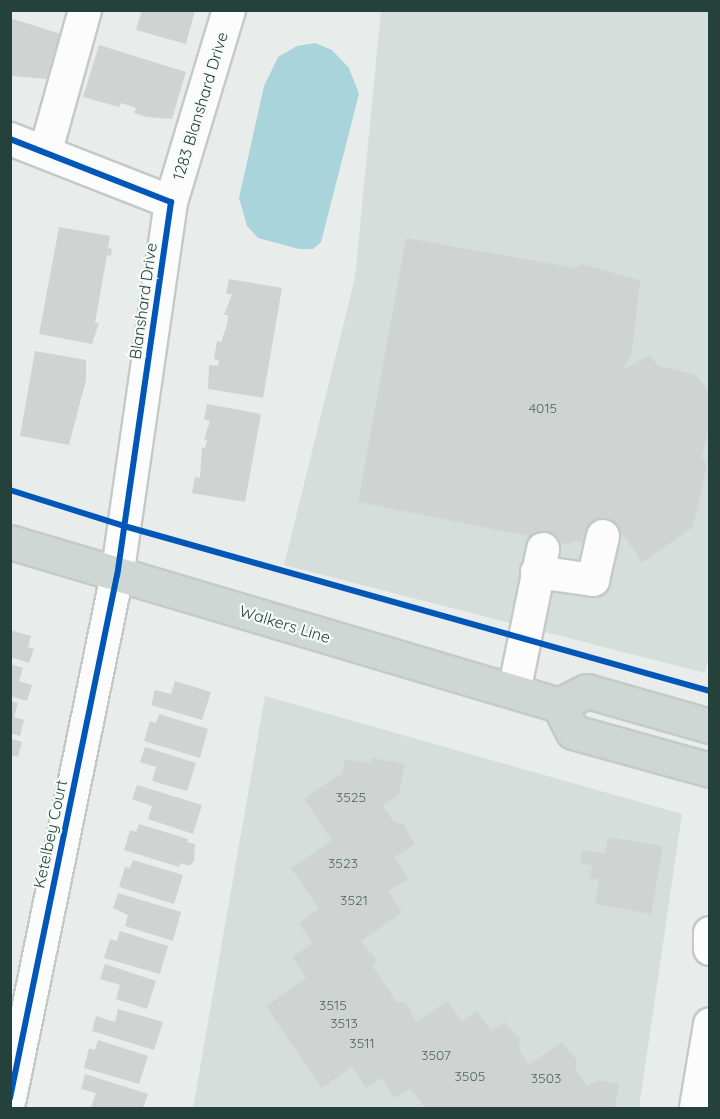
<!DOCTYPE html>
<style>
body{margin:0}
#map{position:relative;width:720px;height:1119px;overflow:hidden;background:#e8edeb;font-family:Quicksand,sans-serif}
div>[style]{position:absolute}
.built>*{inset:0;background:#d6dedb}
.water>*{inset:0;background:#a9d4db}
.building>*{inset:0;background:#cfd4d2}
.roads{filter:drop-shadow(2px 0 #c5cac8) drop-shadow(-2px 0 #c5cac8) drop-shadow(0 2px #c5cac8) drop-shadow(0 -2px #c5cac8)}
.minor>*{height:32px;margin:-16px;padding:0 16px;transform-origin:16px;border-radius:16px;background:#fcfcfc}
.major>*{height:33px;margin:-16.5px;padding:0 16.5px;transform-origin:16.5px;border-radius:16.5px;background:#cfd7d5}
.cycleway>*{height:6px;margin:-3px;padding:0 3px;transform-origin:3px;border-radius:3px;background:#0057b8}
span{translate:-50% -50%;white-space:nowrap;text-align:center;line-height:1.15;-webkit-text-stroke:4.5px #f7fbf9;paint-order:stroke}
.number-label{font-size:14px;color:#506761}
.number-label span{-webkit-text-stroke-width:0}
.street-label{font-size:16px;color:#24423a}
.frame{position:absolute;inset:0;border:12px solid #24423a;pointer-events:none}
</style>
<div id="map">
<div class="built">
<i style="clip-path:polygon(381px 11px,709px 11px,710px 652px,705px 673px,284px 565px,355px 277px)"></i>
<i style="clip-path:polygon(265px 696px,682px 814px,639px 1108px,193px 1108px)"></i>
</div>
<div class="water">
<i style="clip-path:polygon(315px 43px,332px 50px,349px 68px,359px 94px,321px 242px,313px 249px,299px 249px,258px 238px,247px 226px,239px 198px,264px 86px,278px 57px,297px 46px)"></i>
</div>
<div class="building">
<i style="clip-path:polygon(142px 10px,195px 10px,186px 44px,136px 30px)"></i>
<i style="clip-path:polygon(10px 18px,61px 34px,47px 79px,10px 76px)"></i>
<i style="clip-path:polygon(99px 45px,186px 72px,172px 119px,146px 117px,134px 113px,136px 108px,121px 103px,119px 107px,83px 97px)"></i>
<i style="clip-path:polygon(59px 227px,110px 236px,108px 248px,112px 249px,111px 256px,107px 255px,95px 323px,99px 323px,92px 344px,39px 334px)"></i>
<i style="clip-path:polygon(406px 238px,575px 268px,581px 264px,640px 280px,632px 352px,623px 370px,650px 355px,658px 366px,696px 375px,710px 393px,710px 423px,702px 457px,707px 465px,693px 527px,642px 563px,625px 537px,595px 532px,593px 545px,575px 541px,568px 544px,358px 502px)"></i>
<i style="clip-path:polygon(229px 279px,282px 288px,263px 398px,208px 389px,209px 365px,218px 366px,219px 360px,214px 359px,217px 341px,221px 342px,227px 325px,228px 315px,224px 315px,232px 294px,226px 294px)"></i>
<i style="clip-path:polygon(35px 351px,86px 360px,86px 380px,69px 445px,20px 436px)"></i>
<i style="clip-path:polygon(207px 404px,261px 414px,245px 502px,192px 493px,195px 477px,200px 478px,202px 447px,205px 448px,207px 440px,204px 439px,210px 421px,204px 419px)"></i>
<i style="clip-path:polygon(10px 630px,31px 636px,28px 647px,34px 649px,29px 663px,10px 657px)"></i>
<i style="clip-path:polygon(10px 664px,23px 668px,19px 681px,32px 685px,27px 701px,10px 696px)"></i>
<i style="clip-path:polygon(175px 681px,211px 692px,202px 720px,151px 705px,155px 690px,171px 694px)"></i>
<i style="clip-path:polygon(10px 701px,18px 703px,14px 717px,24px 720px,20px 736px,10px 733px)"></i>
<i style="clip-path:polygon(159px 714px,208px 729px,200px 758px,144px 741px,150px 721px,156px 723px)"></i>
<i style="clip-path:polygon(10px 738px,22px 742px,18px 757px,10px 755px)"></i>
<i style="clip-path:polygon(145px 747px,196px 763px,187px 791px,152px 781px,156px 767px,140px 762px)"></i>
<i style="clip-path:polygon(372px 758px,405px 764px,399px 795px,383px 806px,394px 822px,403px 824px,415px 844px,395px 857px,408px 879px,389px 891px,402px 913px,361px 941px,376px 959px,373px 967px,397px 1002px,406px 1002px,416px 1022px,447px 1001px,462px 1021px,476px 1011px,492px 1031px,504px 1022px,520px 1039px,519px 1050px,529px 1065px,562px 1042px,577px 1060px,576px 1070px,587px 1086px,598px 1080px,619px 1084px,615px 1108px,425px 1108px,410px 1088px,395px 1098px,381px 1078px,366px 1088px,352px 1067px,322px 1088px,266px 1006px,306px 978px,292px 957px,313px 943px,299px 923px,319px 909px,291px 868px,332px 840px,304px 799px,342px 773px,345px 759px,370px 763px)"></i>
<i style="clip-path:polygon(137px 785px,202px 805px,193px 834px,148px 819px,152px 806px,132px 799px)"></i>
<i style="clip-path:polygon(139px 824px,188px 839px,187px 842px,195px 844px,194px 861px,190px 866px,180px 863px,179px 867px,124px 850px,130px 830px,136px 832px)"></i>
<i style="clip-path:polygon(608px 837px,663px 846px,651px 914px,595px 904px,599px 880px,590px 878px,592px 865px,580px 864px,583px 850px,605px 854px)"></i>
<i style="clip-path:polygon(133px 860px,183px 875px,174px 904px,119px 887px,125px 867px,130px 868px)"></i>
<i style="clip-path:polygon(118px 893px,181px 912px,173px 941px,125px 926px,128px 915px,113px 908px)"></i>
<i style="clip-path:polygon(120px 931px,168px 946px,160px 974px,104px 958px,110px 939px,117px 941px)"></i>
<i style="clip-path:polygon(105px 964px,156px 981px,147px 1009px,116px 999px,120px 985px,100px 979px)"></i>
<i style="clip-path:polygon(118px 1009px,163px 1022px,154px 1050px,92px 1031px,96px 1016px,115px 1022px)"></i>
<i style="clip-path:polygon(98px 1040px,148px 1056px,139px 1084px,84px 1068px,89px 1048px,95px 1050px)"></i>
<i style="clip-path:polygon(85px 1074px,148px 1094px,143px 1108px,91px 1107px,96px 1093px,81px 1089px)"></i>
</div>
<div class="roads">
<div class="minor">
<i style="left:10px;top:139px;width:173px;rotate:21.4deg"></i>
<i style="left:171px;top:202px;width:377px;rotate:98.2deg"></i>
<i style="left:117px;top:575px;width:534px;rotate:101.56deg"></i>
<i style="left:46px;top:150px;width:145px;rotate:-74.4deg"></i>
<i style="left:171px;top:202px;width:201px;rotate:-73.2deg"></i>
<i style="left:537px;top:572px;width:57px;rotate:8.1deg"></i>
<i style="left:593px;top:580px;width:45px;rotate:-77.2deg"></i>
<i style="left:514px;top:692px;width:146px;rotate:-78.5deg"></i>
<i style="left:710px;top:933px;width:16px;rotate:90deg"></i>
<i style="left:696px;top:1108px;width:85px;rotate:-80.5deg"></i>
</div>
<div class="major">
<i style="left:10px;top:542px;width:573px;rotate:16.54deg"></i>
<i style="left:559px;top:705px;width:31px;rotate:-27deg"></i>
<i style="left:587px;top:691px;width:128px;rotate:15.9deg"></i>
<i style="left:559px;top:705px;width:30px;rotate:63deg"></i>
<i style="left:573px;top:732px;width:142px;rotate:15.5deg"></i>
</div>
</div>
<div class="cycleway">
<i style="left:10px;top:139px;width:173px;rotate:21.4deg"></i>
<i style="left:171px;top:202px;width:377px;rotate:98.2deg"></i>
<i style="left:117px;top:575px;width:534px;rotate:101.56deg"></i>
<i style="left:10px;top:490px;width:120px;rotate:17.5deg"></i>
<i style="left:124px;top:526px;width:609px;rotate:15.73deg"></i>
</div>
<div class="number-label">
<span style="left:543px;top:408px">4015</span>
<span style="left:351px;top:797px">3525</span>
<span style="left:343px;top:863px">3523</span>
<span style="left:354px;top:900px">3521</span>
<span style="left:333px;top:1005px">3515</span>
<span style="left:344px;top:1023px">3513</span>
<span style="left:362px;top:1043px">3511</span>
<span style="left:436px;top:1055px">3507</span>
<span style="left:470px;top:1076px">3505</span>
<span style="left:546px;top:1078px">3503</span>
</div>
<div class="street-label">
<span style="left:200px;top:106px;rotate:-73deg">1283 Blanshard Drive</span>
<span style="left:143px;top:301px;rotate:-82deg">Blanshard Drive</span>
<span style="left:285px;top:624px;rotate:17deg">Walkers Line</span>
<span style="left:50px;top:834px;rotate:-78deg">Ketelbey Court</span>
</div>
<div class="frame"></div>
</div>
